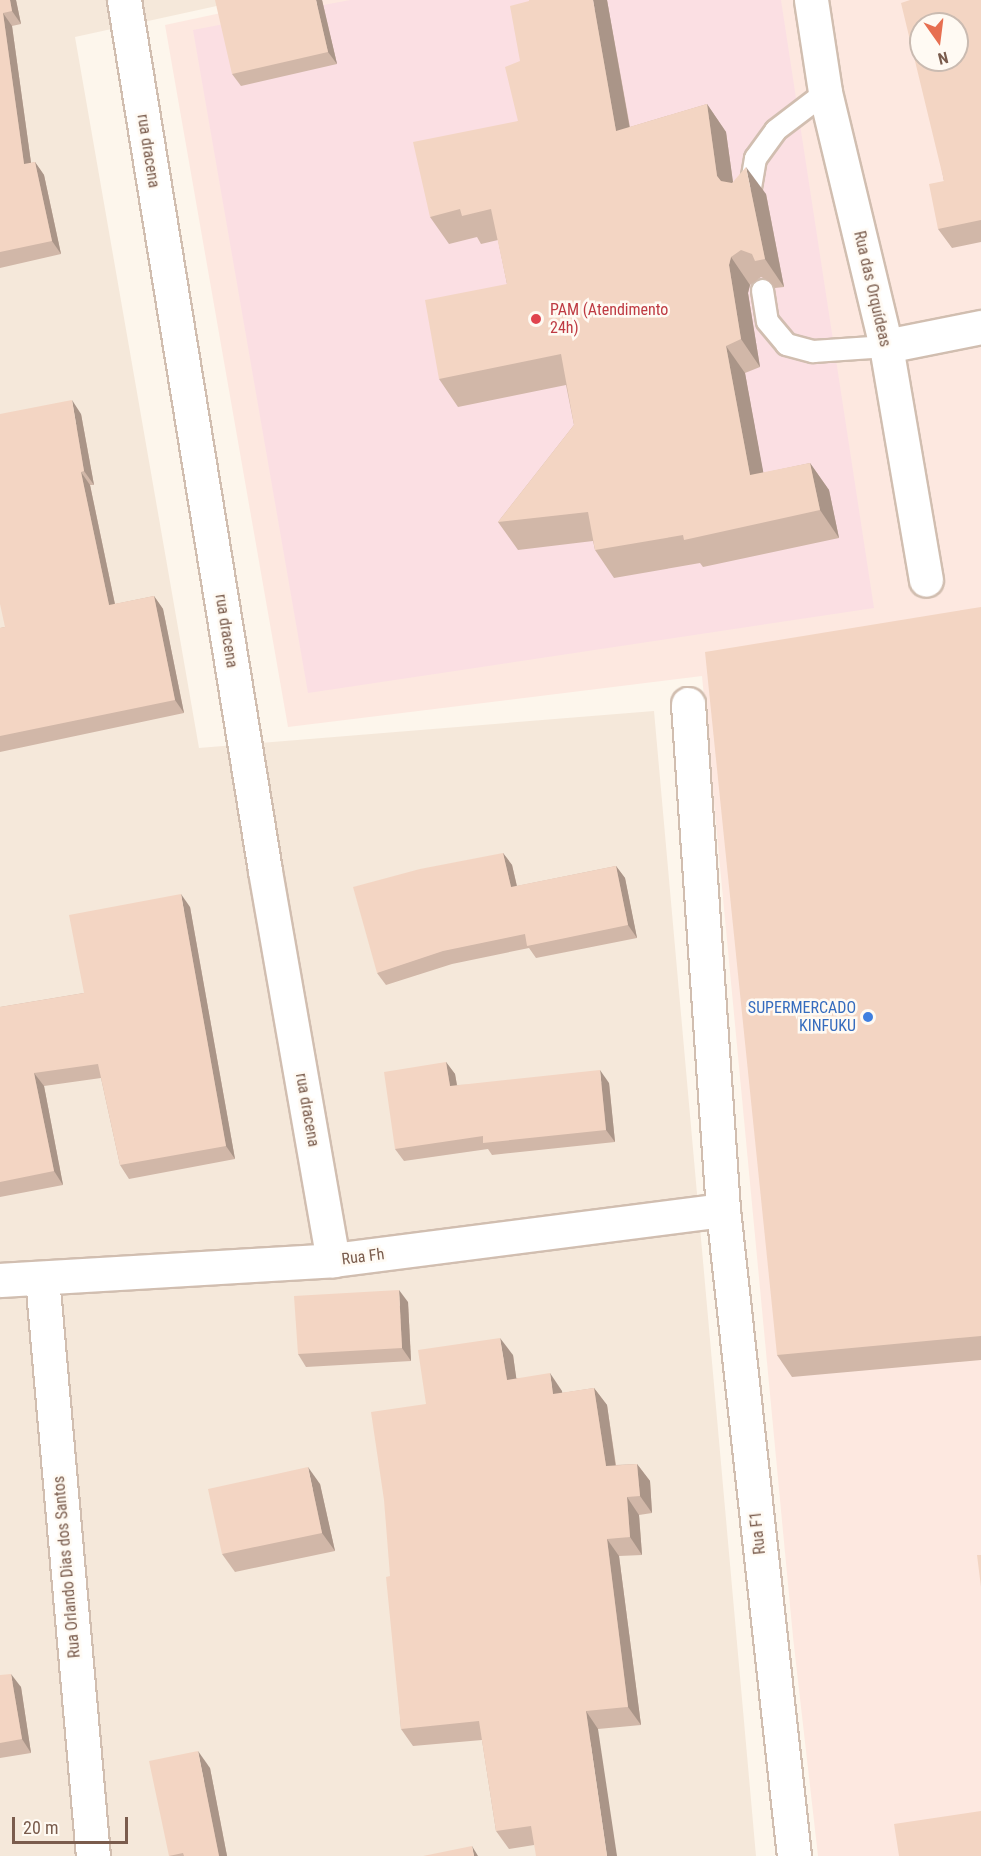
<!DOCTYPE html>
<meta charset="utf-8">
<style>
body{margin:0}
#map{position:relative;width:981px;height:1856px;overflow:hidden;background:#fdf6ec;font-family:"Roboto Condensed",sans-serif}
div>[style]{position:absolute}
.residential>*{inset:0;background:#f5e8da}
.commercial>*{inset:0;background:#fde8e0}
.medical>*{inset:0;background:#fbdfe3}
.roads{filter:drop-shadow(2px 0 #d1beb0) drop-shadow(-2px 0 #d1beb0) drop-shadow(0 2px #d1beb0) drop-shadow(0 -2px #d1beb0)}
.service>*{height:21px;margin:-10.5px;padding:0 10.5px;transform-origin:10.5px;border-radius:10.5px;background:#fff}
.minor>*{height:33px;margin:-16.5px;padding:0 16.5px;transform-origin:16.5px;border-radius:16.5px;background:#fff}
.wall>*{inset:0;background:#d1b7a8}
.shaded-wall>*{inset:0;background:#aa9588}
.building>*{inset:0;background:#f3d5c3}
.dots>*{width:16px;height:16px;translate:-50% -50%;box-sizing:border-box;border:3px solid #fffaf3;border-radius:50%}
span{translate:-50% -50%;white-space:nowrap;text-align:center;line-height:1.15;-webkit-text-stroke:5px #fffaf3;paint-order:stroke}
.street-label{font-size:16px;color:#7a5c4d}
.health-label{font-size:16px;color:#be3a42}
.left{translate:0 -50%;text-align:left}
.shop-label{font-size:16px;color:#366cbe}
.right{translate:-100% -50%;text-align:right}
.north{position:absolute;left:909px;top:12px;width:60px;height:60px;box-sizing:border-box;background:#fffaf3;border:2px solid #cabbb1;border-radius:50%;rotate:166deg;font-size:16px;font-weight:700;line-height:24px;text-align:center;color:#7a5c4d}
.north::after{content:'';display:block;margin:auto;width:21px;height:27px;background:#e76f51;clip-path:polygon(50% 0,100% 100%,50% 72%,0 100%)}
.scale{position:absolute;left:12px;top:1817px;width:116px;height:27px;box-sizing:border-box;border:3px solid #7a5c4d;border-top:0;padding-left:8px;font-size:18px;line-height:21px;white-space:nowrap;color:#7a5c4d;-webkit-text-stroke:4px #fffaf3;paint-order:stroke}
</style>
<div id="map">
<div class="residential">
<i style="clip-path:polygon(0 0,244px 0,75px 37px,199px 748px,654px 711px,756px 1856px,0 1856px)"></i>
</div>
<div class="commercial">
<i style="clip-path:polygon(evenodd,282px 0,981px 0,981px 1856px,818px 1856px,793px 1637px,702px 676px,288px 727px,165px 25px,282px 0,921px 24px,957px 24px,957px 60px,921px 60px,921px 24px)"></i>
</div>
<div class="medical">
<i style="clip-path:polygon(350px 0,781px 0,874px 608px,308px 693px,193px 30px)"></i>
</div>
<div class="roads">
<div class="service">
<i style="left:748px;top:199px;width:42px;rotate:-80.3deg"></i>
<i style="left:755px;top:158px;width:34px;rotate:-54deg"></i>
<i style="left:775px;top:130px;width:63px;rotate:-37.2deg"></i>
<i style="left:762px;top:290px;width:31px;rotate:81deg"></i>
<i style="left:767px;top:321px;width:30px;rotate:50deg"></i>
<i style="left:786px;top:344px;width:28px;rotate:15deg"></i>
<i style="left:813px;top:351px;width:73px;rotate:-3.9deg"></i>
</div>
<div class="minor">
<i style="left:124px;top:0;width:882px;rotate:80.8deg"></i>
<i style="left:265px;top:871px;width:395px;rotate:80.1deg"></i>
<i style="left:811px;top:0;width:93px;rotate:81.3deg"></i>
<i style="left:825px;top:92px;width:261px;rotate:76.5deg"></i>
<i style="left:886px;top:346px;width:237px;rotate:80.3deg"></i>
<i style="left:886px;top:346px;width:97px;rotate:-11.3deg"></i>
<i style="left:688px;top:704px;width:507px;rotate:86.04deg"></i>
<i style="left:723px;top:1210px;width:650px;rotate:83.73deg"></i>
<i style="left:42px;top:1278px;width:580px;rotate:84.96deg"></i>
<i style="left:0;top:1280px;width:334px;rotate:-3.4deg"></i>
<i style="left:333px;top:1260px;width:393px;rotate:-7.3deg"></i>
</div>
</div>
<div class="wall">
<i style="clip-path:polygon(0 0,16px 0,21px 24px,12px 26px,31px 163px,35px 162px,44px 175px,61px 254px,0 268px)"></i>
<i style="clip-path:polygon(322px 0,337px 64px,241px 86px,232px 74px)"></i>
<i style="clip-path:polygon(607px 0,630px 127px,707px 104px,726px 132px,733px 182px,766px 194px,784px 287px,775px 288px,769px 281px,761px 277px,750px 285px,748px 293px,760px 367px,745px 373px,763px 473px,810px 463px,829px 490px,839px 538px,703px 567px,700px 563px,614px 578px,595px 550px,593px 541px,518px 550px,498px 522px,574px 425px,566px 385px,458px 407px,439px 379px,507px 284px,498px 240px,481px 244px,477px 237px,449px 244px,430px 217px,518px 121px,520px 61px)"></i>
<i style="clip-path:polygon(981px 0,981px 242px,952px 248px,938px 229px,944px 181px,910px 1px)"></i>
<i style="clip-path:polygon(81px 414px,94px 485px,90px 485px,115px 604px,154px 596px,163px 609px,184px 713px,0 752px,0 628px,5px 627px)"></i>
<i style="clip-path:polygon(981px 607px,981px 1360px,792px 1377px,777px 1355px)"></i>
<i style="clip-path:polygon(503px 853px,512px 865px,517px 886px,616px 866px,625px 878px,637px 938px,536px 958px,529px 948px,452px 964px,386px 985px,377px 973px)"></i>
<i style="clip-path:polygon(190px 907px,235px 1159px,129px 1179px,120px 1165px,101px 1078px,44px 1086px,63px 1185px,0 1197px,0 1007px,84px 993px)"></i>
<i style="clip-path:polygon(446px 1062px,455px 1074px,457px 1085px,609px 1083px,615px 1142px,492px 1155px,488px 1149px,404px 1161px,395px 1149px)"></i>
<i style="clip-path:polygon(408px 1302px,411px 1361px,306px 1367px,298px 1354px)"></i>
<i style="clip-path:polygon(513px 1355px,516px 1378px,562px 1391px,562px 1393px,594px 1388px,607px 1405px,616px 1465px,637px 1464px,650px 1481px,652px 1513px,639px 1515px,642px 1555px,619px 1556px,641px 1725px,598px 1729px,534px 1845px,509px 1849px,496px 1831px,482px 1740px,413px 1746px,401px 1729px,390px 1576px,426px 1404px)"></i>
<i style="clip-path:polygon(320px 1484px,335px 1551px,235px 1572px,222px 1554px)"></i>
<i style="clip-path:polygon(0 1675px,21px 1687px,31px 1753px,0 1758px)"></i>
<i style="clip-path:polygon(210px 1768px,227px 1856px,169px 1856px)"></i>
</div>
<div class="shaded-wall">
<i style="clip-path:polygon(10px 0,16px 0,21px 24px,12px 11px)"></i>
<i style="clip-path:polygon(316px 0,322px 0,337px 64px,328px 52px)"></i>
<i style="clip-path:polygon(593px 0,607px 0,635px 158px,616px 131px)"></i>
<i style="clip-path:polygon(3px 13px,12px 26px,33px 177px,24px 164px)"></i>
<i style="clip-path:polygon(707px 104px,726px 132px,736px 204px,717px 176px)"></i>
<i style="clip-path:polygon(35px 162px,44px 175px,61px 254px,52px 241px)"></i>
<i style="clip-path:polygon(746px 167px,766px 194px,784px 287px,765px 259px)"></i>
<i style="clip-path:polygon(731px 257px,750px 285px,748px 293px,760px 367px,741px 339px,729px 265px)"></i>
<i style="clip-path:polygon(726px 346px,745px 373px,769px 503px,750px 475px)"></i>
<i style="clip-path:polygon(72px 400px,81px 414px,94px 485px,84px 471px)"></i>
<i style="clip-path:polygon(810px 463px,829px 490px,839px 538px,820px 510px)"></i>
<i style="clip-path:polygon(81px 472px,90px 485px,118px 619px,109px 605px)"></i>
<i style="clip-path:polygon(154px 596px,163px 609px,184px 713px,175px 700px)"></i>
<i style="clip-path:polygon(503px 853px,512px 865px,520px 900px,511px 887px)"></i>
<i style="clip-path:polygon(616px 866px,625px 878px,637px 938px,628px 925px)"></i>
<i style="clip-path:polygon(181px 894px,190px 907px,235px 1159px,226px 1146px)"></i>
<i style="clip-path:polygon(446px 1062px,455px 1074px,459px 1098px,450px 1086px)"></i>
<i style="clip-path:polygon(600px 1070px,609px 1083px,615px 1142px,606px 1130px)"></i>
<i style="clip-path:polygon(34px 1073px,44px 1086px,63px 1185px,54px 1171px)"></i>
<i style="clip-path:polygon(399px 1290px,408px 1302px,411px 1361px,402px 1348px)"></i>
<i style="clip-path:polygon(500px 1338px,513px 1355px,519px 1397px,507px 1380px)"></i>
<i style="clip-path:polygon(550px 1373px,562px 1391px,565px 1412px,553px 1394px)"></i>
<i style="clip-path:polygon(594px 1388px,607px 1405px,618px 1483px,606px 1466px)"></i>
<i style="clip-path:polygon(637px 1464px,650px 1481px,652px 1513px,640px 1496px)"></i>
<i style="clip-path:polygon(308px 1467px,320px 1484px,335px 1551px,322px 1533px)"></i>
<i style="clip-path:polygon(627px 1497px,639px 1515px,642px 1555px,630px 1537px)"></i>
<i style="clip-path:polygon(607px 1539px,619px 1556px,641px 1725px,628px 1707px)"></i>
<i style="clip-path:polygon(11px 1674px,21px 1687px,31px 1753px,22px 1739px)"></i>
<i style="clip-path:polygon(586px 1711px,598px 1729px,617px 1856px,607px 1856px)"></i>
<i style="clip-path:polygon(198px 1751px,210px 1768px,227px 1856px,219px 1856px)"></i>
<i style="clip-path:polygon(472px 1846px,478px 1856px,474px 1856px)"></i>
</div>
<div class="building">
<i style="clip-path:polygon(0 0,10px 0,12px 11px,3px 13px,24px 164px,35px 162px,52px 241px,0 252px)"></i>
<i style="clip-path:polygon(215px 0,316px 0,328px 52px,232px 74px)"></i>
<i style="clip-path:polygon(529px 0,593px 0,616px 131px,707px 104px,717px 176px,721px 181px,732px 183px,746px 167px,765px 259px,755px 261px,752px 254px,741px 250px,731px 257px,729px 265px,741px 339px,726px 346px,750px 475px,810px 463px,820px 510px,684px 540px,683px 535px,595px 550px,588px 512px,498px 522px,574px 425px,561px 354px,439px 379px,425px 300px,507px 284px,491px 209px,462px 216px,460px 209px,430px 217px,413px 142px,518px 121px,505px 67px,520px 61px,510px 6px,529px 1px)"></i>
<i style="clip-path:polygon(evenodd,910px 0,981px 0,981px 220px,938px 229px,929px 184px,944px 181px,901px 3px,910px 0,921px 24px,957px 24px,957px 60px,921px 60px,921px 24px)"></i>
<i style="clip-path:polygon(72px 400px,84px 471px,81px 472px,109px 605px,154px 596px,175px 700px,0 736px,0 628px,5px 627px,0 604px,0 414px)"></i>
<i style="clip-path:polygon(981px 607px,981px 1336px,777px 1355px,705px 652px)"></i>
<i style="clip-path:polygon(503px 853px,511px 887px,616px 866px,628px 925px,527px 946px,525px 934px,443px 951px,377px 973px,353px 887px,420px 869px)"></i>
<i style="clip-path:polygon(181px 894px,226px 1146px,120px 1165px,98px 1064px,34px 1073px,54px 1171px,0 1182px,0 1007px,84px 993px,69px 915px)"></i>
<i style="clip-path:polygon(446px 1062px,450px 1086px,600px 1070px,606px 1130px,483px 1143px,483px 1136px,395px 1149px,384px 1072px)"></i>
<i style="clip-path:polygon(399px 1290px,402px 1348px,298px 1354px,294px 1296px)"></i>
<i style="clip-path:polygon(500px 1338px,507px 1380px,550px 1373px,553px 1394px,594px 1388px,606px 1466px,637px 1464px,640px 1496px,627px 1497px,630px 1537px,607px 1539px,628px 1707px,586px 1711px,607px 1856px,536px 1856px,531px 1826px,496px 1831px,479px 1721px,401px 1729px,386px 1577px,390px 1576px,384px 1500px,371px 1412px,426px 1404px,418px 1350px)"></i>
<i style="clip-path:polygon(308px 1467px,322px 1533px,222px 1554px,208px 1489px)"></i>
<i style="clip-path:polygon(977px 1555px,981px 1555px,981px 1587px)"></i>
<i style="clip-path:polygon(11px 1674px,22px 1739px,0 1743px,0 1675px)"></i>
<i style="clip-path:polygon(198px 1751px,219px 1856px,184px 1856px,183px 1853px,169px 1856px,149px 1761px)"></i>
<i style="clip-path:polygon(981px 1811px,981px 1856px,899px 1856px,894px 1824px)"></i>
<i style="clip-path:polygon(472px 1846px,474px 1856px,423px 1856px)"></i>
</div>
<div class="dots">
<i style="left:536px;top:319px;background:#e0444e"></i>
<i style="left:868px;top:1017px;background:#3f7fe0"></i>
</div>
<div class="street-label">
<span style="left:148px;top:151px;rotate:81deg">rua dracena</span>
<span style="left:872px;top:289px;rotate:77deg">Rua das Orquídeas</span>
<span style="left:226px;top:631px;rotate:81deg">rua dracena</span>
<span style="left:307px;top:1110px;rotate:80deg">rua dracena</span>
<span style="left:363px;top:1257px;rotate:-7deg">Rua Fh</span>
<span style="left:758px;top:1533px;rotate:-96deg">Rua F1</span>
<span style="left:67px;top:1567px;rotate:-95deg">Rua Orlando Dias dos Santos</span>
</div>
<div class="health-label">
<span class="left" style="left:550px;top:319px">PAM (Atendimento<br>24h)</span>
</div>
<div class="shop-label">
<span class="right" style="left:856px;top:1017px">SUPERMERCADO<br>KINFUKU</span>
</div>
<div class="north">N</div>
<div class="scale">20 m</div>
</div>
